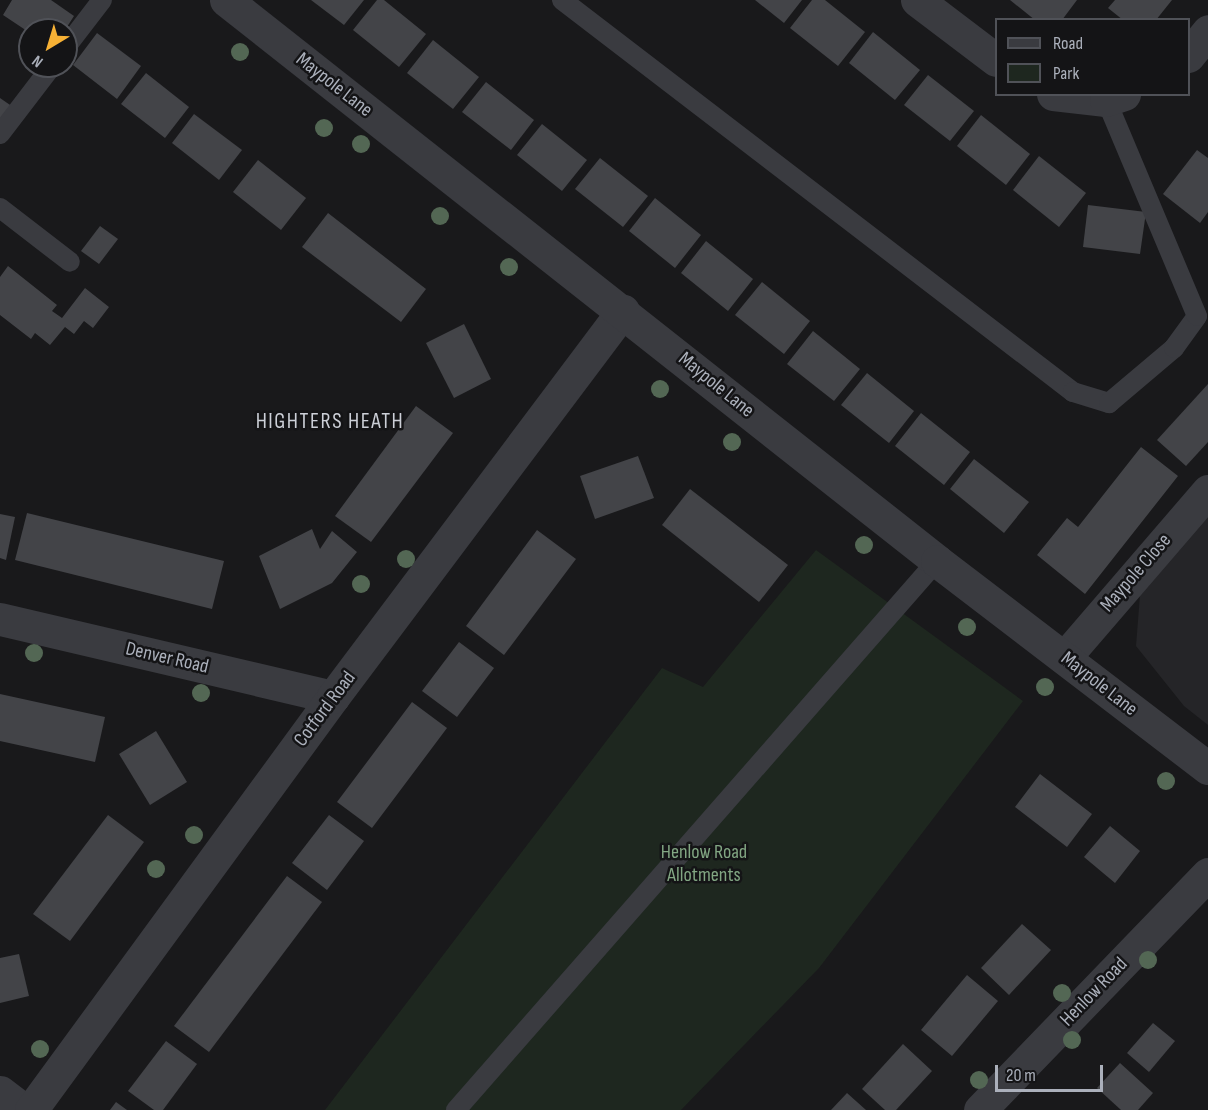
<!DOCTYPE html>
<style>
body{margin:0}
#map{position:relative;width:1208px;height:1110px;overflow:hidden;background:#19191b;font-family:"Sofia Sans Condensed",sans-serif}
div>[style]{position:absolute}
.built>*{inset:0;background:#252528}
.green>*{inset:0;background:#1e271f}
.building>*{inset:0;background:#434448}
.service>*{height:20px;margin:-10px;padding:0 10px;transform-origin:10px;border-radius:10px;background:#3a3b40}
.minor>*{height:33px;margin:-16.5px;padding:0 16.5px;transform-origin:16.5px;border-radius:16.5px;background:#3a3b40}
.tertiary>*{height:33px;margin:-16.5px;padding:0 16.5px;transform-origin:16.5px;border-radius:16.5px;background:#3a3b40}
.trees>*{width:18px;height:18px;margin:-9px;border-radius:50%;background:#536754}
span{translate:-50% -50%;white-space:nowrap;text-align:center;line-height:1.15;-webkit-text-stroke:5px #141416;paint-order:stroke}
.street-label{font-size:20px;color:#abb0bb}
.park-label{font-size:20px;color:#82a683}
.quarter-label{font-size:22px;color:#cccfd7;letter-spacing:1.5px}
.legend{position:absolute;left:995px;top:18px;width:195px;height:78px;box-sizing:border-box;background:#141416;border:2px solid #505258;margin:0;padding:8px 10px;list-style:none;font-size:18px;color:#abb0bb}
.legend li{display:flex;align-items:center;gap:12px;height:30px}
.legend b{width:30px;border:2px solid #505258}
.north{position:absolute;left:18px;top:18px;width:60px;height:60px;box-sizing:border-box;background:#141416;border:2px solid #505258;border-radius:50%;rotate:218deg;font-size:16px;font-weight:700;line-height:24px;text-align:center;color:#abb0bb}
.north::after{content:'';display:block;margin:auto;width:21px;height:27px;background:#f7b135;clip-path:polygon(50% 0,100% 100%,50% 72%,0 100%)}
.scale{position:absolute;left:995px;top:1065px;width:108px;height:27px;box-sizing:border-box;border:3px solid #abb0bb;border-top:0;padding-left:8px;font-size:18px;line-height:21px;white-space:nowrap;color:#abb0bb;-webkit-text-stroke:4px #141416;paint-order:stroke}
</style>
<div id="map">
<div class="built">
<i style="clip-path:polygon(1208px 515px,1208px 725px,1184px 706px,1136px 646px,1141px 582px)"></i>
</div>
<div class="green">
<i style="clip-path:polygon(816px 550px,1023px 701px,819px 968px,681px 1110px,325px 1110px,662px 668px,703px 687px)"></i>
</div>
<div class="building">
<i style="clip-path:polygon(12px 0,51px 0,74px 16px,65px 30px,30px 30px,30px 33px,3px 15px)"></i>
<i style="clip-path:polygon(311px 0,364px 0,344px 25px)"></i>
<i style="clip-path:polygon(377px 0,384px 0,426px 34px,399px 67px,353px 30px)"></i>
<i style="clip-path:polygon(755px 0,802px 0,784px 23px)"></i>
<i style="clip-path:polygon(812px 0,825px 0,865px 32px,838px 66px,790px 28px)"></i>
<i style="clip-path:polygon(1010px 0,1077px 0,1062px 20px,1035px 20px)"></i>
<i style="clip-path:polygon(1115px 0,1172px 0,1156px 20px,1123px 20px,1108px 8px)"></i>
<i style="clip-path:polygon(873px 32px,920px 70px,895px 100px,849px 63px)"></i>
<i style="clip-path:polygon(97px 33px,141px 66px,117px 99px,73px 65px)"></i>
<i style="clip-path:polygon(433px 40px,479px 77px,453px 109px,407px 73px)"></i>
<i style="clip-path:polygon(146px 73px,189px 107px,165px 138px,121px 104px)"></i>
<i style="clip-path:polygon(928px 75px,974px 111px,950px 141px,904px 105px)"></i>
<i style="clip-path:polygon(486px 82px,534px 120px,511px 150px,462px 112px)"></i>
<i style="clip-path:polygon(0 98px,13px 107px,0 124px)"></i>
<i style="clip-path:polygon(194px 114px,242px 150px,219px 180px,172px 143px)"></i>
<i style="clip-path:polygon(981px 115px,1030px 154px,1006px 185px,957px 146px)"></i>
<i style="clip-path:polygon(542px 124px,587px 160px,562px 191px,517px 155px)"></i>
<i style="clip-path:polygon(1197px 150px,1208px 158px,1208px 212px,1200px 223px,1163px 194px)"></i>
<i style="clip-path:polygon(1039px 156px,1086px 193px,1059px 227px,1013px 190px)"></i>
<i style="clip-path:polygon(600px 158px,648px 196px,623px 227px,575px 189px)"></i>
<i style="clip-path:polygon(258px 160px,306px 198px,281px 230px,233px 192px)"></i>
<i style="clip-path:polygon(655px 198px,701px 235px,675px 268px,629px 231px)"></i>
<i style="clip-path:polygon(1088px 205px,1146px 212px,1140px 254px,1083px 247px)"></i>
<i style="clip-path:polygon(328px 213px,426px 289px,401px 322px,302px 247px)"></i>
<i style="clip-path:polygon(100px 226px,118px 239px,99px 264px,81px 251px)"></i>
<i style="clip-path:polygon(706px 241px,753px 279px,728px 311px,681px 273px)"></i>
<i style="clip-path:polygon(8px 266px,57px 305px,52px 311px,62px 318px,85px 288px,109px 307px,93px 328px,84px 321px,74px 334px,65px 327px,50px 345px,35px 333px,31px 339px,0 315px,0 277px)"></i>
<i style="clip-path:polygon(762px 282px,810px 321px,784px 354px,735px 315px)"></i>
<i style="clip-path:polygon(464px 324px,491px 379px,454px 398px,426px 343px)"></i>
<i style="clip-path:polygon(813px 331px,860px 369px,834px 401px,787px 364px)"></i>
<i style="clip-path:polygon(867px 373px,914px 411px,889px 443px,841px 405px)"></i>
<i style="clip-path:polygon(1208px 384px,1208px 442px,1186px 466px,1157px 440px)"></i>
<i style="clip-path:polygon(416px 406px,453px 433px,371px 542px,335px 516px)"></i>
<i style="clip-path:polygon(921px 413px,970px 452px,944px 485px,895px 446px)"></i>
<i style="clip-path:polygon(1141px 447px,1178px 476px,1085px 594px,1037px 555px,1067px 518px,1078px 527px)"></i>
<i style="clip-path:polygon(638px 456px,654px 498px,595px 519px,580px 476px)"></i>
<i style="clip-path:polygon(974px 459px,1029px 502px,1004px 533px,950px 489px)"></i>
<i style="clip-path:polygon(690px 489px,788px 565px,759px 602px,662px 525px)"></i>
<i style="clip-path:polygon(27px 513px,224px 561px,212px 609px,15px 560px)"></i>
<i style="clip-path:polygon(0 514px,15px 517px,6px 560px,0 558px)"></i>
<i style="clip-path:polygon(312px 529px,320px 549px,332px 531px,357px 552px,332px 583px,280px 609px,259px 556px)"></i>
<i style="clip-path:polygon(537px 530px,576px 559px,504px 655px,466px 626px)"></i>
<i style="clip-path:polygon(459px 642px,494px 668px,457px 717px,422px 691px)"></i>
<i style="clip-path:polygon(0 694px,105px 717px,95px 762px,0 741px)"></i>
<i style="clip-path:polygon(412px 702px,447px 728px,372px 828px,337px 802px)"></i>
<i style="clip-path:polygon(156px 731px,187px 782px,150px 805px,119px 754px)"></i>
<i style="clip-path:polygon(1040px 774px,1092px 814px,1067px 847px,1015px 807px)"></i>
<i style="clip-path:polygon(108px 815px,144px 842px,70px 941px,33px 914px)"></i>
<i style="clip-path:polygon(329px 815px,364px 841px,327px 890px,292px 863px)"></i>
<i style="clip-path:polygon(1110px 826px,1140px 851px,1115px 883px,1084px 857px)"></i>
<i style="clip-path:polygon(287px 876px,322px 902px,209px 1052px,174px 1026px)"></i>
<i style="clip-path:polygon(1022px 924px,1051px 950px,1009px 995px,981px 968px)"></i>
<i style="clip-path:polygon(19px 954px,29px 996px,0 1003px,0 958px)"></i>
<i style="clip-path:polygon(967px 975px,998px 1001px,952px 1056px,921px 1030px)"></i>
<i style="clip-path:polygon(1153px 1023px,1175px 1041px,1149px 1072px,1127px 1053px)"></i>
<i style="clip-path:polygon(166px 1041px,197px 1064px,163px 1110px,154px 1110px,128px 1091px)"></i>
<i style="clip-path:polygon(903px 1044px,932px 1071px,896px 1110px,885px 1110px,862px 1089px)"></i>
<i style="clip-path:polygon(1120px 1063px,1153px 1093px,1138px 1110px,1121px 1110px,1097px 1088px)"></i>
<i style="clip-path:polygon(847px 1093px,866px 1110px,831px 1110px)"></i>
<i style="clip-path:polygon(116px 1102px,127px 1110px,110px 1110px)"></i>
</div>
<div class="service">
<i style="left:562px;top:0;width:644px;rotate:37.49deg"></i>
<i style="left:1073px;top:392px;width:38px;rotate:17deg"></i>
<i style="left:1109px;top:403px;width:85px;rotate:-40.2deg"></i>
<i style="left:1174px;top:348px;width:39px;rotate:-54deg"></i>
<i style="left:1197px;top:316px;width:234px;rotate:-112.8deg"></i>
<i style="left:66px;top:47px;width:59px;rotate:-52.5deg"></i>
<i style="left:0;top:134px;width:86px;rotate:-52.6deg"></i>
<i style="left:0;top:208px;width:88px;rotate:37.6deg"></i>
<i style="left:456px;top:1110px;width:730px;rotate:-48.78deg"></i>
</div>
<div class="minor">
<i style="left:917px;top:0;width:99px;rotate:37.2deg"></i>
<i style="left:1188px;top:56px;width:32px;rotate:-51deg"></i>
<i style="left:1053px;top:94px;width:53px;rotate:6.5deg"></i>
<i style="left:1106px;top:100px;width:19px;rotate:-18deg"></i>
<i style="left:0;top:619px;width:342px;rotate:13.2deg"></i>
<i style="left:1065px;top:657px;width:219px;rotate:-49.3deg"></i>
<i style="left:0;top:1092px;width:30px;rotate:37deg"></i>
<i style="left:31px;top:1110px;width:512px;rotate:-53.82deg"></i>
<i style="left:333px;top:697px;width:483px;rotate:-53.1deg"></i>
<i style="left:980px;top:1110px;width:328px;rotate:-46deg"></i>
</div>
<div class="tertiary">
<i style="left:226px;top:0;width:906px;rotate:38.27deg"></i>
<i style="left:937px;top:561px;width:341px;rotate:37.4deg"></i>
</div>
<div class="trees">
<i style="left:240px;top:52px"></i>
<i style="left:324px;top:128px"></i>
<i style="left:361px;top:144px"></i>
<i style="left:440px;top:216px"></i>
<i style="left:509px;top:267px"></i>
<i style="left:660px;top:389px"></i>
<i style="left:732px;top:442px"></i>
<i style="left:864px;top:545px"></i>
<i style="left:406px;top:559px"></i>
<i style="left:361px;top:584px"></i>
<i style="left:967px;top:627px"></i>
<i style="left:34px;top:653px"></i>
<i style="left:1045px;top:687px"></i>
<i style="left:201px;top:693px"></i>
<i style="left:1166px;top:781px"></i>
<i style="left:194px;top:835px"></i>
<i style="left:156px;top:869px"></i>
<i style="left:1148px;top:960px"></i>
<i style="left:1062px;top:993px"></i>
<i style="left:1072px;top:1040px"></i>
<i style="left:40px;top:1049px"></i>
<i style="left:979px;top:1080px"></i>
</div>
<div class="street-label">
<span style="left:334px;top:85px;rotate:38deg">Maypole Lane</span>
<span style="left:716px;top:385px;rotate:39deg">Maypole Lane</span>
<span style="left:1136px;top:573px;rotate:-49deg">Maypole Close</span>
<span style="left:167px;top:658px;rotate:13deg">Denver Road</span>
<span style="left:1099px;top:684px;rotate:38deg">Maypole Lane</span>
<span style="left:325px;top:709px;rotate:-53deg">Cotford Road</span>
<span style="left:1094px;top:992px;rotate:-46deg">Henlow Road</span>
</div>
<div class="park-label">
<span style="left:704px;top:864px">Henlow Road<br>Allotments</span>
</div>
<div class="quarter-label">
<span style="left:330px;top:422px">HIGHTERS HEATH</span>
</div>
<ul class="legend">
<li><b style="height:8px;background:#3a3b40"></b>Road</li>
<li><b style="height:16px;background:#1e271f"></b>Park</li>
</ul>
<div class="north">N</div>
<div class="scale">20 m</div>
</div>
